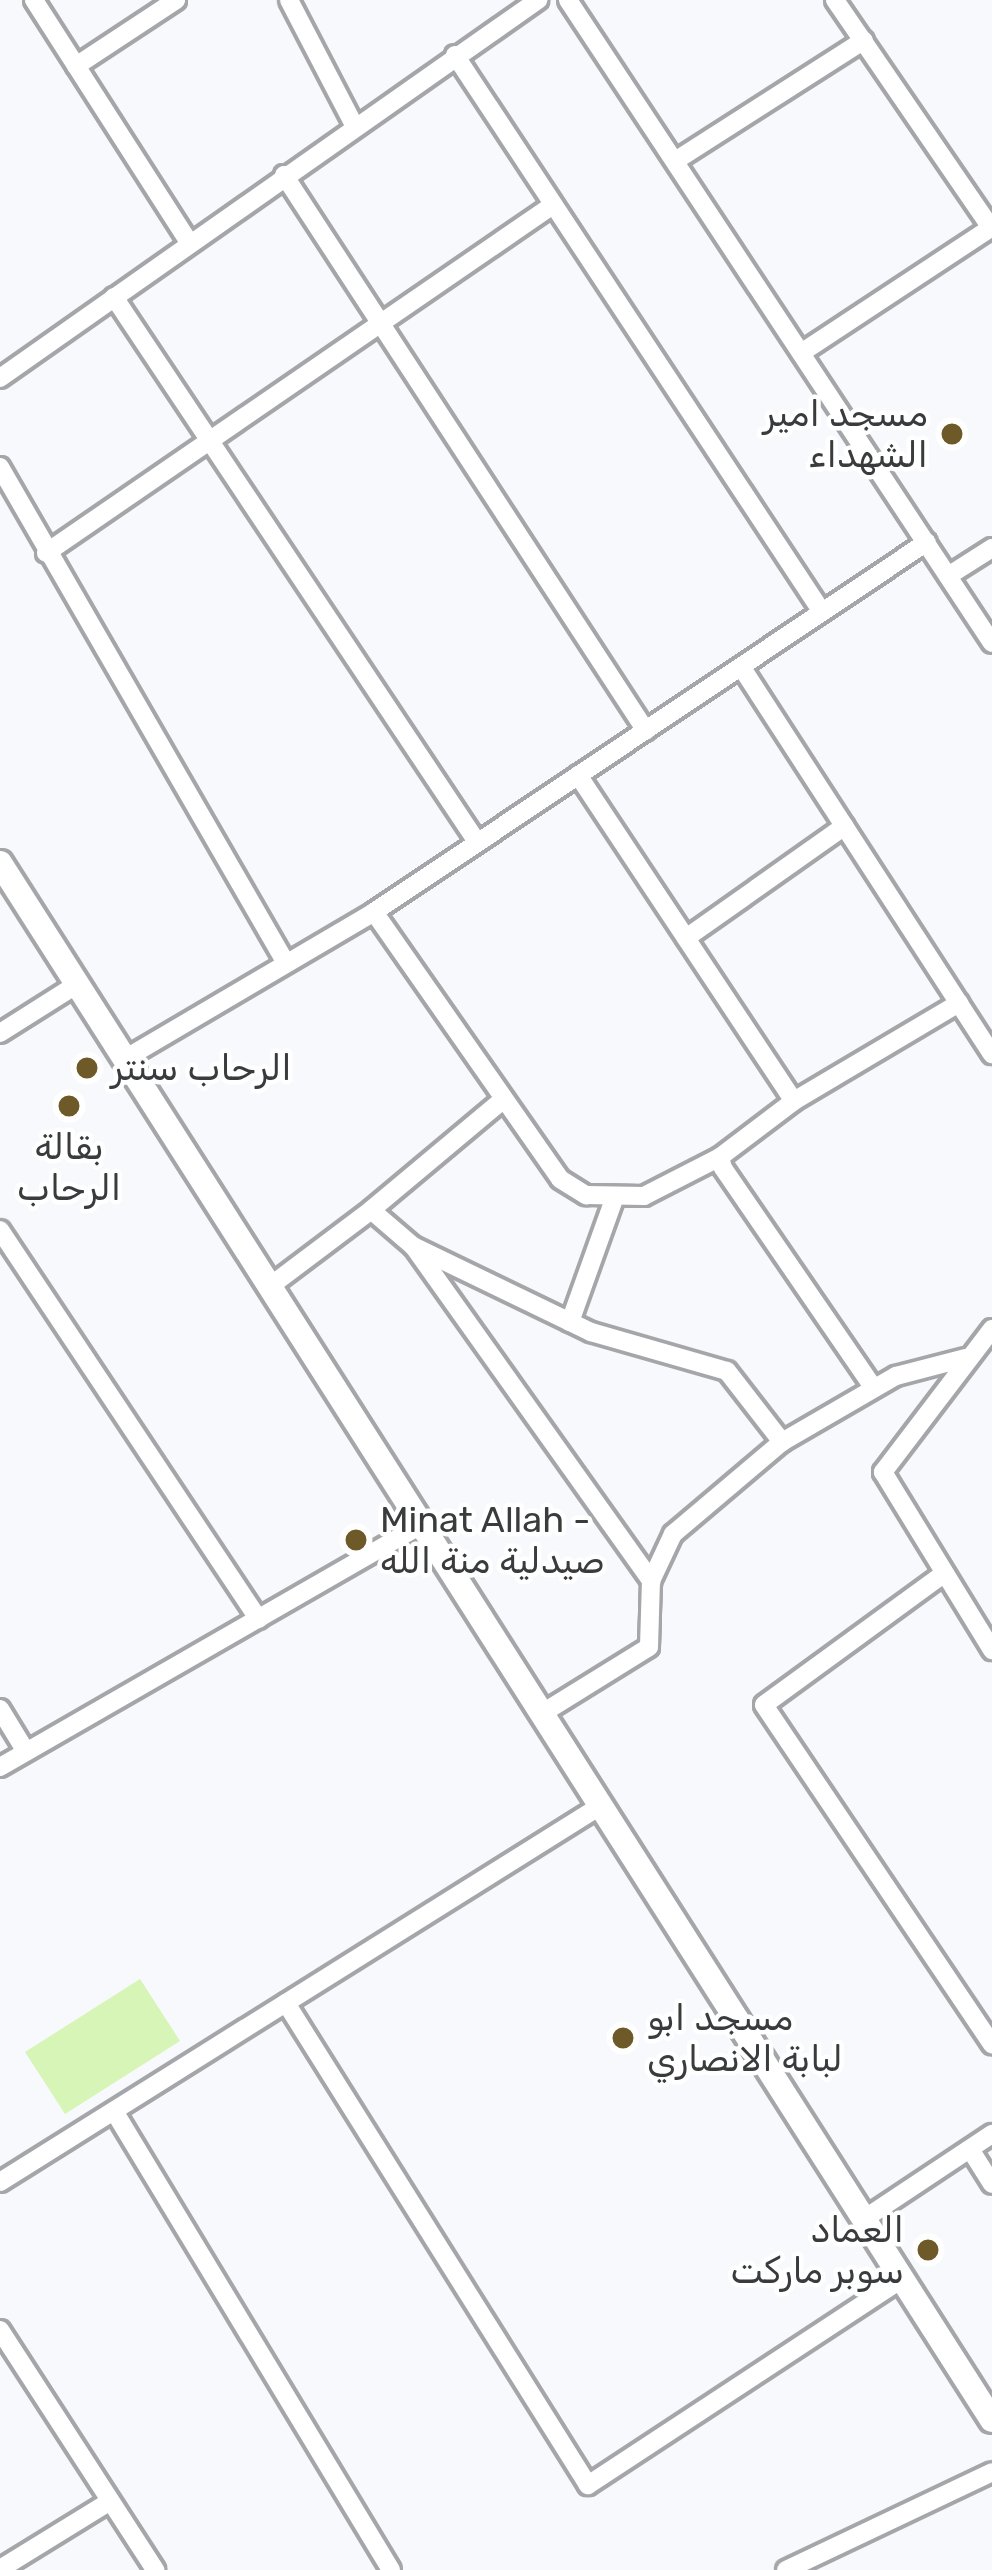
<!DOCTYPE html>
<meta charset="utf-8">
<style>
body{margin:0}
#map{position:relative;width:992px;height:2570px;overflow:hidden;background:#f8f9fc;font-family:Rubik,"Noto Naskh Arabic",sans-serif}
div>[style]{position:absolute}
.green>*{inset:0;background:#d7f5b6}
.roads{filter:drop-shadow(3px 0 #a5a6a9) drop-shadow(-3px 0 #a5a6a9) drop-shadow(0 3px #a5a6a9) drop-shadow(0 -3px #a5a6a9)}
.street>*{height:18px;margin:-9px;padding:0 9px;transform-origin:9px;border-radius:9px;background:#fff}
.secondary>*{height:24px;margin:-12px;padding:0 12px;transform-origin:12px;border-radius:12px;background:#fff}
.dots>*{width:33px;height:33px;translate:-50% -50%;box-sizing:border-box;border:6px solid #fff;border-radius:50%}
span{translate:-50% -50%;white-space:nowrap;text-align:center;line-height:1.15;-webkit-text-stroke:9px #fff;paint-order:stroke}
.poi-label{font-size:36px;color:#3a3b3c}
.right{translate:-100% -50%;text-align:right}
.left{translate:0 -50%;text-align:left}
</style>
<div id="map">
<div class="green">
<i style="clip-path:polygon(140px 1979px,180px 2041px,65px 2114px,25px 2052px)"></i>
</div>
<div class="roads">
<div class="street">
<i style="left:34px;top:0;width:286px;rotate:57.4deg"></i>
<i style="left:289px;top:0;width:143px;rotate:62.5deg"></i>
<i style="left:568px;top:0;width:770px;rotate:56.6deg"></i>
<i style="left:835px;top:0;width:276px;rotate:55.6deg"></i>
<i style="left:455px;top:55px;width:667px;rotate:56.62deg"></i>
<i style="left:76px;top:66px;width:120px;rotate:-33.4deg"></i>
<i style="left:675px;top:161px;width:224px;rotate:-32.6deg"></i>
<i style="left:284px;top:175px;width:663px;rotate:56.93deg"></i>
<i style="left:114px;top:297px;width:655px;rotate:56.33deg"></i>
<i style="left:801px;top:353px;width:229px;rotate:-33.4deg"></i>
<i style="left:0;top:378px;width:658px;rotate:-35.09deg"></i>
<i style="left:0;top:467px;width:567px;rotate:60.04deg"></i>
<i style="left:46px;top:553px;width:615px;rotate:-34.47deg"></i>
<i style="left:948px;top:576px;width:52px;rotate:-32.5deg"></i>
<i style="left:742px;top:668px;width:460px;rotate:57.1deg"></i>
<i style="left:578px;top:775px;width:391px;rotate:56.5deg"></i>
<i style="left:794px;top:1101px;width:93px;rotate:142.9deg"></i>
<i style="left:720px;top:1157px;width:11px;rotate:75deg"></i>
<i style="left:723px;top:1168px;width:265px;rotate:55.6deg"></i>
<i style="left:374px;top:912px;width:325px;rotate:55.1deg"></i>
<i style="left:560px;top:1179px;width:31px;rotate:32deg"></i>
<i style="left:586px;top:1195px;width:58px;rotate:1deg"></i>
<i style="left:644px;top:1196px;width:85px;rotate:-27.2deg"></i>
<i style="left:686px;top:938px;width:194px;rotate:-35.2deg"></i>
<i style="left:0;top:1033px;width:90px;rotate:-32.3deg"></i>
<i style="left:123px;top:1060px;width:291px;rotate:-30.5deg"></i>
<i style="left:374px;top:912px;width:665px;rotate:-33.79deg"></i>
<i style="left:794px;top:1101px;width:192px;rotate:-30.7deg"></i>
<i style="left:371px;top:1210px;width:168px;rotate:-39.9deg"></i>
<i style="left:0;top:1230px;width:467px;rotate:56.4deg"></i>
<i style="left:414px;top:1247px;width:410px;rotate:54.6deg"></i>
<i style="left:269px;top:1287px;width:128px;rotate:-37deg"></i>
<i style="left:371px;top:1210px;width:55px;rotate:40.6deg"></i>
<i style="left:413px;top:1246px;width:198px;rotate:25.8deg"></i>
<i style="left:591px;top:1332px;width:141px;rotate:16deg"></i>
<i style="left:727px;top:1371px;width:90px;rotate:52.2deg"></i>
<i style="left:570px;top:1322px;width:131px;rotate:-70.3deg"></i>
<i style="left:992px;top:1329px;width:180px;rotate:127.3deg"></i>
<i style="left:883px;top:1472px;width:209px;rotate:58.5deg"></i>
<i style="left:942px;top:1575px;width:220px;rotate:143.9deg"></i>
<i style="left:764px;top:1705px;width:409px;rotate:56.1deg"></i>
<i style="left:0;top:1709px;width:48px;rotate:58.6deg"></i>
<i style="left:541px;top:1714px;width:127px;rotate:-31.8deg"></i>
<i style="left:649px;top:1647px;width:66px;rotate:-88.3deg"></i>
<i style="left:651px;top:1581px;width:52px;rotate:-64.9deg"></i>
<i style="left:673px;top:1534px;width:143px;rotate:-40.2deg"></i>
<i style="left:782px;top:1442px;width:132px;rotate:-30.1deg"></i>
<i style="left:896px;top:1376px;width:71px;rotate:-14.6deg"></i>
<i style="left:0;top:1767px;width:487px;rotate:-29.9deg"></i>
<i style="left:286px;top:2003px;width:569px;rotate:57.93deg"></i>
<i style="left:588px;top:2485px;width:376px;rotate:-33.3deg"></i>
<i style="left:114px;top:2111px;width:536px;rotate:58.89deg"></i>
<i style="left:970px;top:2149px;width:41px;rotate:57.8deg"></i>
<i style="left:0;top:2182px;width:708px;rotate:-32.07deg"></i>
<i style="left:864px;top:2219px;width:154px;rotate:-33.6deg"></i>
<i style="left:0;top:2330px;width:286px;rotate:57.1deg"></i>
<i style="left:0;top:2569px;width:128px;rotate:-31.6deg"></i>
<i style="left:786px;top:2570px;width:228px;rotate:-25.4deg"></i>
</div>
<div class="secondary">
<i style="left:0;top:863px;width:1846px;rotate:57.5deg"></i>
</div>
</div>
<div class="dots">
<i style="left:952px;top:434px;background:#6e5928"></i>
<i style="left:87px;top:1068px;background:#6e5928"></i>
<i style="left:69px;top:1106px;background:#6e5928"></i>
<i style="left:356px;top:1540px;background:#6e5928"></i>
<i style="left:623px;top:2038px;background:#6e5928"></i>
<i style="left:928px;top:2250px;background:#6e5928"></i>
</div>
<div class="poi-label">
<span class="right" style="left:928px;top:434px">مسجد امير<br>الشهداء</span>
<span class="left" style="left:111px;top:1068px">الرحاب سنتر</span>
<span style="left:69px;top:1167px">بقالة<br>الرحاب</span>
<span class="left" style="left:380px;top:1540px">Minat Allah -<br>صيدلية منة الله</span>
<span class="left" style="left:647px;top:2038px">مسجد ابو<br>لبابة الانصاري</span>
<span class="right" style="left:904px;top:2250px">العماد<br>سوبر ماركت</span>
</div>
</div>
